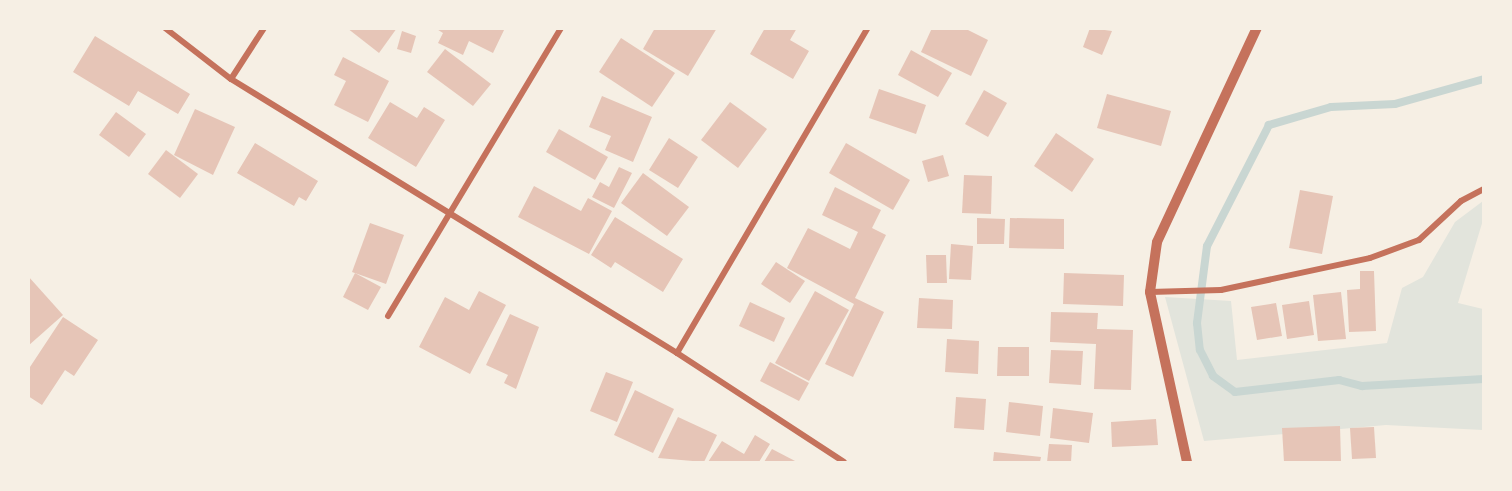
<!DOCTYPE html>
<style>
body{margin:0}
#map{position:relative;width:1512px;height:491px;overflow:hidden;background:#f6efe4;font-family:"PT Sans",sans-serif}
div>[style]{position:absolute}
.green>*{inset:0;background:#e2e4dc}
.stream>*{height:8px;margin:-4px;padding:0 4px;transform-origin:4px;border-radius:4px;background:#c9d6d2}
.building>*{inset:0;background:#e6c5b7}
.minor>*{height:6px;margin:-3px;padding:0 3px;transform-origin:3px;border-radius:3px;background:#c5725c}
.tertiary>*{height:10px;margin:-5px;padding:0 5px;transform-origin:5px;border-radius:5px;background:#c5725c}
span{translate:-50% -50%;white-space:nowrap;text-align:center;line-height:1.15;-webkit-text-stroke:5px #f6efe4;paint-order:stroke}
.frame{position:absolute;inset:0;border:30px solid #f6efe4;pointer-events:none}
</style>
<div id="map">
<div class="green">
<i style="clip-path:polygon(1483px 201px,1483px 220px,1458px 303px,1483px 309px,1483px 430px,1386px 425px,1204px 441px,1165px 297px,1231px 301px,1237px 360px,1387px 343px,1402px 288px,1423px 277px,1455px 222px)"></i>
</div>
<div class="stream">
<i style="left:1484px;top:79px;width:92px;rotate:164.3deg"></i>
<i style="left:1395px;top:104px;width:64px;rotate:177.3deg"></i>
<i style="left:1331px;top:107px;width:65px;rotate:163.8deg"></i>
<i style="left:1269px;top:125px;width:136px;rotate:117.1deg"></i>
<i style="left:1207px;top:246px;width:78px;rotate:97.4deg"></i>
<i style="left:1197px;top:323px;width:27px;rotate:84deg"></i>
<i style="left:1200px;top:350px;width:29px;rotate:63deg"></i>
<i style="left:1213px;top:376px;width:27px;rotate:36deg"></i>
<i style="left:1235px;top:392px;width:105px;rotate:-6.6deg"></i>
<i style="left:1339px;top:380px;width:24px;rotate:15deg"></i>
<i style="left:1362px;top:386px;width:122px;rotate:-3.3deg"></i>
</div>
<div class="building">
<i style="clip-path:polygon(347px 28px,397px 28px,379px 53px)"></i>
<i style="clip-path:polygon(435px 28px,505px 28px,493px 53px,469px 41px,463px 55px,438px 43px,443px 33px)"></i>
<i style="clip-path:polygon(655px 28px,717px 28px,688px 76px,643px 49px)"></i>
<i style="clip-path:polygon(765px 28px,797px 28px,790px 40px,809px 51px,793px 79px,750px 54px)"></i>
<i style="clip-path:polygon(932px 28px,964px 28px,988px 40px,971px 76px,921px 52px)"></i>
<i style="clip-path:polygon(1090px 28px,1112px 31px,1102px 55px,1083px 47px)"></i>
<i style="clip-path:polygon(402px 31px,416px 36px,411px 53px,397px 49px)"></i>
<i style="clip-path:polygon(95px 36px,190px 94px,178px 114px,138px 91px,129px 106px,73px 72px)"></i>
<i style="clip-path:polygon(621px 38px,675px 73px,652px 107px,599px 72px)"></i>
<i style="clip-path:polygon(445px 49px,491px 84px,473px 106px,427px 72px)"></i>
<i style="clip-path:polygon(911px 50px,952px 73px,938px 97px,898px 75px)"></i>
<i style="clip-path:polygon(343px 57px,389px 81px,368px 122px,334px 105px,346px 81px,334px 75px)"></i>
<i style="clip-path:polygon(879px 89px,926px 105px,916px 134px,869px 118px)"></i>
<i style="clip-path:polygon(984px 90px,1007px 103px,988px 137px,965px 124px)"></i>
<i style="clip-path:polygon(1107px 94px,1171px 111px,1161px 146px,1097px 128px)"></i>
<i style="clip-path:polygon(602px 96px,652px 117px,633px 162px,605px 150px,611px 136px,589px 127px)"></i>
<i style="clip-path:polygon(390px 102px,417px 118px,424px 107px,445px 120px,416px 167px,368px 138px)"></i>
<i style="clip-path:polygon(730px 102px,767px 129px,738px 168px,701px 140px)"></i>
<i style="clip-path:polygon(195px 109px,235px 127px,213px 175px,174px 155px)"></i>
<i style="clip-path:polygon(116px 112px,146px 134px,129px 157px,99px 135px)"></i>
<i style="clip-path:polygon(559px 129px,608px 157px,595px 180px,546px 152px)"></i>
<i style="clip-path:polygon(1056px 133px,1094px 159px,1072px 192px,1034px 166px)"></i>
<i style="clip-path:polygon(669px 138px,698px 157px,678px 188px,649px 170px)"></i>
<i style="clip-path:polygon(255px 143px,318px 181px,306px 201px,299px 197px,294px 206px,237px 173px)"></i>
<i style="clip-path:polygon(846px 143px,910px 180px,893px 210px,829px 173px)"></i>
<i style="clip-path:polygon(166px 150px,198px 174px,180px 198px,148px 174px)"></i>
<i style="clip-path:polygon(943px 155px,949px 176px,928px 182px,922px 161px)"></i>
<i style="clip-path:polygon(619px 167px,632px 173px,614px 208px,592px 197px,600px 182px,609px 187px)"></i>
<i style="clip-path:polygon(643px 173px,689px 207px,667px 236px,621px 203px)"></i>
<i style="clip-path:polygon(964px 175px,992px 176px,991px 214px,962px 213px)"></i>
<i style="clip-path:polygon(534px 186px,581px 211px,588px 198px,612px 211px,589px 254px,518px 217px)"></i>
<i style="clip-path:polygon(835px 187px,881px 210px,872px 228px,886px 235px,855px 298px,884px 312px,853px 377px,825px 364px,854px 304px,787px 268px,808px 228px,850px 249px,858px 232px,822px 215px)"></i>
<i style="clip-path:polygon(1300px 190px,1333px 196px,1322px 254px,1289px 248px)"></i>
<i style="clip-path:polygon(615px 217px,683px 259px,663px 292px,615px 262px,611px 268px,591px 255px)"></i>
<i style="clip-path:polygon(977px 218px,1005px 219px,1004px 244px,977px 244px)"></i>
<i style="clip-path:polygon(1010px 218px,1064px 219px,1064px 249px,1009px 248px)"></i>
<i style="clip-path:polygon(370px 223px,404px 235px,386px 284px,352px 272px)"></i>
<i style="clip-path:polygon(951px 244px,973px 246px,971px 280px,949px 279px)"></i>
<i style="clip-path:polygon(926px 255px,946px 255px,947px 283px,927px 283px)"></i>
<i style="clip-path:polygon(776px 262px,805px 281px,790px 303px,761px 284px)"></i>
<i style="clip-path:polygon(1360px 271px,1374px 271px,1376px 331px,1349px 332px,1347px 290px,1360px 289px)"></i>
<i style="clip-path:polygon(355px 273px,381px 287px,368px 310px,343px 297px)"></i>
<i style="clip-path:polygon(1064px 273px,1124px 275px,1123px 306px,1063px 304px)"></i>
<i style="clip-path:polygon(28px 276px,63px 315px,28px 346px)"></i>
<i style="clip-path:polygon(479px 291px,506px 305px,470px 374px,419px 347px,445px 297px,469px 310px)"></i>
<i style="clip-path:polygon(815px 291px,849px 310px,809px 381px,775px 363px)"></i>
<i style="clip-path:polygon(1341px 292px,1346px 339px,1318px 341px,1313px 295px)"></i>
<i style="clip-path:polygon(919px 298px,953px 300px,952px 329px,917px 328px)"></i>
<i style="clip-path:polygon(1309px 301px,1314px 335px,1287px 339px,1282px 305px)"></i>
<i style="clip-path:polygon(750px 302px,785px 318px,774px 342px,739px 326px)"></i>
<i style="clip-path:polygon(1276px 303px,1282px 336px,1257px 340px,1251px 307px)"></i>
<i style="clip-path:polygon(1051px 312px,1098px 313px,1097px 329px,1133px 330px,1131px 390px,1094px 389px,1096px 344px,1050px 342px)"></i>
<i style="clip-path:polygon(510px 314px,539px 327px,516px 389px,504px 383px,508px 375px,486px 365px)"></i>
<i style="clip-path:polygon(63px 317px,98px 340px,74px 376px,65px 370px,42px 405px,28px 396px,28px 370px)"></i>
<i style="clip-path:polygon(947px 339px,979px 341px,978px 374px,945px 372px)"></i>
<i style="clip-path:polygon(998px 347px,1029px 347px,1029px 376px,997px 376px)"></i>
<i style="clip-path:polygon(1051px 350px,1083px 351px,1081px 385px,1049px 383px)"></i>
<i style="clip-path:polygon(770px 362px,809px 383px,799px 401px,760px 381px)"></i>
<i style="clip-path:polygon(606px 372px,633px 382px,617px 422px,590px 411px)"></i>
<i style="clip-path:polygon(635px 390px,674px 409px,653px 453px,614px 435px)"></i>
<i style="clip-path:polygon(956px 397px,986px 399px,984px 430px,954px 428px)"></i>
<i style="clip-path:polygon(1009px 402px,1043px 406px,1040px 436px,1006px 432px)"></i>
<i style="clip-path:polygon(1053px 408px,1093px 413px,1089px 443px,1050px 438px)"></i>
<i style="clip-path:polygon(678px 417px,717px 435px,704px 462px,658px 458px)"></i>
<i style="clip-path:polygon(1156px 419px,1158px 445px,1112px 447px,1111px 422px)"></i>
<i style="clip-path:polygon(1340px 426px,1341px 462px,1284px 462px,1282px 428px)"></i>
<i style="clip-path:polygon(1374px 427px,1376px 458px,1352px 459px,1350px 428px)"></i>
<i style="clip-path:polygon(755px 435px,770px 444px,759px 462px,708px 462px,722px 441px,744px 454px)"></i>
<i style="clip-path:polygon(1049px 444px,1072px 445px,1071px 462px,1047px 462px)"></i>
<i style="clip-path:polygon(772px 449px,797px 462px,764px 462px)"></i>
<i style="clip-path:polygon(994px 452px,1041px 457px,1040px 462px,993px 462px)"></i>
</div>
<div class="minor">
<i style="left:165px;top:28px;width:83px;rotate:37.7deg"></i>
<i style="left:231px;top:79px;width:523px;rotate:31.56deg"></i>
<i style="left:677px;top:353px;width:199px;rotate:33.1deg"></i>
<i style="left:231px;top:79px;width:61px;rotate:-57.1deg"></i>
<i style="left:1150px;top:292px;width:71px;rotate:-1.6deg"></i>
<i style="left:1221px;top:290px;width:152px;rotate:-12.1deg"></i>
<i style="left:1370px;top:258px;width:52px;rotate:-20.2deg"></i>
<i style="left:1419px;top:240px;width:57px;rotate:-42.9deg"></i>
<i style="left:1461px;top:201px;width:26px;rotate:-28deg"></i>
<i style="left:388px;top:316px;width:336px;rotate:-59deg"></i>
<i style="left:677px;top:353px;width:377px;rotate:-59.6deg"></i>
</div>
<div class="tertiary">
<i style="left:1187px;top:462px;width:174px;rotate:-102.3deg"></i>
<i style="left:1150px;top:292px;width:50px;rotate:-82deg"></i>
<i style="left:1157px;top:242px;width:236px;rotate:-65deg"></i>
</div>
<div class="frame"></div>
</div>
